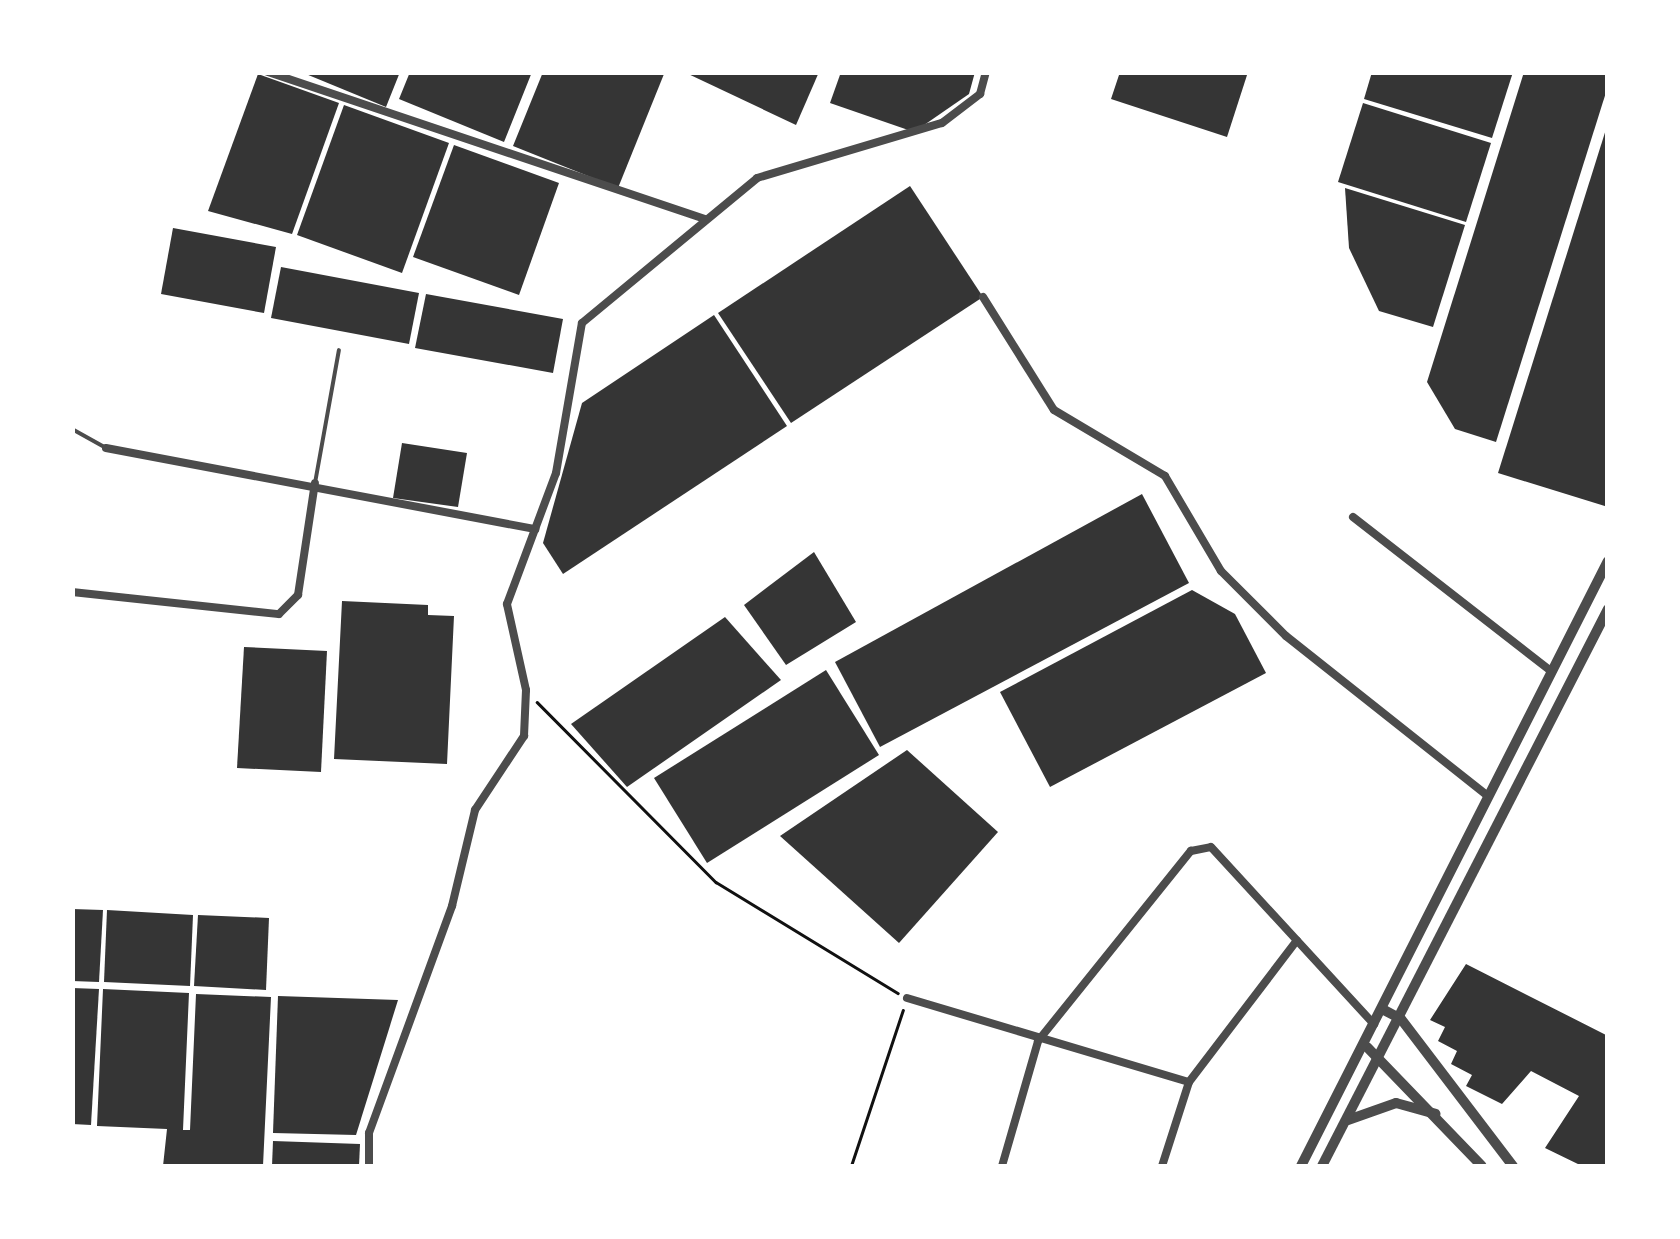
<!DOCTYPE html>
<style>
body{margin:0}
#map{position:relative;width:1680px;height:1239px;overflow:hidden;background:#fff;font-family:Rubik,sans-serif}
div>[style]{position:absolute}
.building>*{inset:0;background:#353535}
.path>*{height:2.5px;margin:-1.25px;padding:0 1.25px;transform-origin:1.25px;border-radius:1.25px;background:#111}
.service>*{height:4px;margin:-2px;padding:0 2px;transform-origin:2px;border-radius:2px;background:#4c4c4c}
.minor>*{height:8px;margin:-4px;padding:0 4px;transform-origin:4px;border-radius:4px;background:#4c4c4c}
.tertiary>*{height:10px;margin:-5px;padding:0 5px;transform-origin:5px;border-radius:5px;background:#4c4c4c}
span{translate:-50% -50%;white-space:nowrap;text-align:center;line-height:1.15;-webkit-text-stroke:9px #fff;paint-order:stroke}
.frame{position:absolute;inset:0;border:75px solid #fff;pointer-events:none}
</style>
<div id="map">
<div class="building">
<i style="clip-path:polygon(301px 72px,400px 72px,386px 107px)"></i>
<i style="clip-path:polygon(410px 72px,532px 72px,504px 142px,399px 99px)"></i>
<i style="clip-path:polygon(543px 72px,664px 74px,618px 188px,513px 146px)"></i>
<i style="clip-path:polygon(684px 72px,819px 72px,796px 125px)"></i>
<i style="clip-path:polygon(841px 72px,975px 72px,969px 94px,914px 132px,830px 103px)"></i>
<i style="clip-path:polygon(1120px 72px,1248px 72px,1227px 137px,1111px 99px)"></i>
<i style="clip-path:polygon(1372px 72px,1513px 72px,1492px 138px,1364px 99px)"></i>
<i style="clip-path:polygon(1524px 72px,1608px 72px,1608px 86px,1496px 442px,1455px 429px,1427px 382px)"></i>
<i style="clip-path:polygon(258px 74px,339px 103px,292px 234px,208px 211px)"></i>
<i style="clip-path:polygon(1363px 103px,1491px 143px,1466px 222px,1338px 182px)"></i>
<i style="clip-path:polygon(344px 105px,449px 143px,402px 273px,297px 235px)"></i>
<i style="clip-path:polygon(1607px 126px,1608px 126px,1608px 507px,1498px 473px)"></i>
<i style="clip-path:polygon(454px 145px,559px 183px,519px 295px,413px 257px)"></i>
<i style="clip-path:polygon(910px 186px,983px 297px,791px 423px,718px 313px)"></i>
<i style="clip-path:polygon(1345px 188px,1465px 225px,1433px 327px,1379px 311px,1349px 248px)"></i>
<i style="clip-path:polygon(173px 228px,276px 247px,264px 313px,161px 294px)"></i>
<i style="clip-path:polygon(281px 267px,419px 293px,409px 344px,271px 318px)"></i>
<i style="clip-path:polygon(426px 294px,563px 319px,553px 373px,415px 348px)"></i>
<i style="clip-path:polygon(714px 315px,787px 426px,563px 574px,543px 543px,582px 403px)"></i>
<i style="clip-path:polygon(402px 443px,467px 453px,458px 507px,393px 498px)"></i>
<i style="clip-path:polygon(1142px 494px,1189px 583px,880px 747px,835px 662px)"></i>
<i style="clip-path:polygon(814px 552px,856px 622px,786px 665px,744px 605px)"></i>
<i style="clip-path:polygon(1192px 590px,1235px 614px,1266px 673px,1050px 787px,1000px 692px)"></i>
<i style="clip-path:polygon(342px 601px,428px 605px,428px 615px,454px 616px,447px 764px,334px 759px)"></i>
<i style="clip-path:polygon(725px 617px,781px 680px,627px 787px,571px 724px)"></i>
<i style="clip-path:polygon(244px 647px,327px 651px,321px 772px,237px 768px)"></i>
<i style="clip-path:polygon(826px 670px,879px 755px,707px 863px,654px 778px)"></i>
<i style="clip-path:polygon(907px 750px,998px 832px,899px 943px,780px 836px)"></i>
<i style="clip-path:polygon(72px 909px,103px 910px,99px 982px,72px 981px)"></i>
<i style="clip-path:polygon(107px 910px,193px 915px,190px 986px,104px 982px)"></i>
<i style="clip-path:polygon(198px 915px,269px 918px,266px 990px,194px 986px)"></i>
<i style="clip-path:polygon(1466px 964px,1608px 1036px,1608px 1166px,1582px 1166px,1545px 1148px,1579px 1096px,1531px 1071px,1502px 1104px,1466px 1086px,1472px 1075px,1451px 1064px,1457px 1051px,1438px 1041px,1445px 1027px,1430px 1020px)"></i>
<i style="clip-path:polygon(72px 988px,99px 989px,91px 1125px,72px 1124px)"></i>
<i style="clip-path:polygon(103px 989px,189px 993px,183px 1130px,190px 1130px,196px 994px,271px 997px,263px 1166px,163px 1166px,167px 1129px,97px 1126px)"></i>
<i style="clip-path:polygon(278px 996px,398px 1000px,356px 1135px,273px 1133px)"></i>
<i style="clip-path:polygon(273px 1141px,360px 1144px,359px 1166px,272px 1166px)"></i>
</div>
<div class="path">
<i style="left:537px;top:702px;width:254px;rotate:45.2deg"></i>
<i style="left:716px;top:882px;width:213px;rotate:31.4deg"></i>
<i style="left:851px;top:1166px;width:164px;rotate:-71.6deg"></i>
</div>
<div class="service">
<i style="left:72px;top:429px;width:39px;rotate:29deg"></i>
<i style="left:315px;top:483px;width:135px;rotate:-79.8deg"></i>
</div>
<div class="minor">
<i style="left:268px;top:72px;width:461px;rotate:18.6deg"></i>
<i style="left:983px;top:297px;width:133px;rotate:57.9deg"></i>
<i style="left:1054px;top:410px;width:129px;rotate:30.7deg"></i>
<i style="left:1165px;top:476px;width:110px;rotate:59.5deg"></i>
<i style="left:1221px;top:571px;width:92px;rotate:45deg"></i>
<i style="left:1286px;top:636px;width:258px;rotate:38.4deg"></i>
<i style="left:106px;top:448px;width:437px;rotate:10.7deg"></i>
<i style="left:1353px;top:517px;width:251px;rotate:37.9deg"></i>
<i style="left:72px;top:592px;width:208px;rotate:6.1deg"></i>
<i style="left:279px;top:614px;width:27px;rotate:-45deg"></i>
<i style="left:298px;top:595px;width:113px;rotate:-81.4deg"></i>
<i style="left:907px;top:998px;width:294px;rotate:16.6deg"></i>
<i style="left:1189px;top:1082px;width:88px;rotate:107.8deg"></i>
<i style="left:1189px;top:1082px;width:178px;rotate:-52.7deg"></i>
<i style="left:369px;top:1166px;width:33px;rotate:-90deg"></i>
<i style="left:369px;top:1133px;width:242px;rotate:-69.9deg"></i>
<i style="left:452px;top:906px;width:99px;rotate:-76.5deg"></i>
<i style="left:475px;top:810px;width:89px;rotate:-56.5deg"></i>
<i style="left:524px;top:736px;width:46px;rotate:-87.5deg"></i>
<i style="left:526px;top:690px;width:88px;rotate:-102.5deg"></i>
<i style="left:507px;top:604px;width:140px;rotate:-69.5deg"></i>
<i style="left:556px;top:473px;width:152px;rotate:-80.2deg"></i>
<i style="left:582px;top:323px;width:227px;rotate:-39.6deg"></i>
<i style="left:757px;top:178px;width:193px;rotate:-16.6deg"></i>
<i style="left:942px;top:123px;width:48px;rotate:-37.3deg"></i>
<i style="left:980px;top:94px;width:23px;rotate:-75deg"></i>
<i style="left:1002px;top:1166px;width:130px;rotate:-73.9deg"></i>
<i style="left:1038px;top:1041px;width:244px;rotate:-51.2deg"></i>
<i style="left:1191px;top:851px;width:20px;rotate:-11deg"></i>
<i style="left:1211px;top:847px;width:241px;rotate:47.4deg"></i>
</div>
<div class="tertiary">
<i style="left:1384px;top:1010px;width:19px;rotate:28deg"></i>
<i style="left:1401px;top:1019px;width:185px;rotate:52.7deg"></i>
<i style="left:1367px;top:1047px;width:165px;rotate:46deg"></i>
<i style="left:1348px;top:1120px;width:51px;rotate:-19.5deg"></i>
<i style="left:1396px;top:1103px;width:41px;rotate:15.4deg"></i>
<i style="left:1301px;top:1166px;width:678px;rotate:-63.1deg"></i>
<i style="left:1322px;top:1166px;width:626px;rotate:-62.82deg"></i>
</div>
<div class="frame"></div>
</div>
